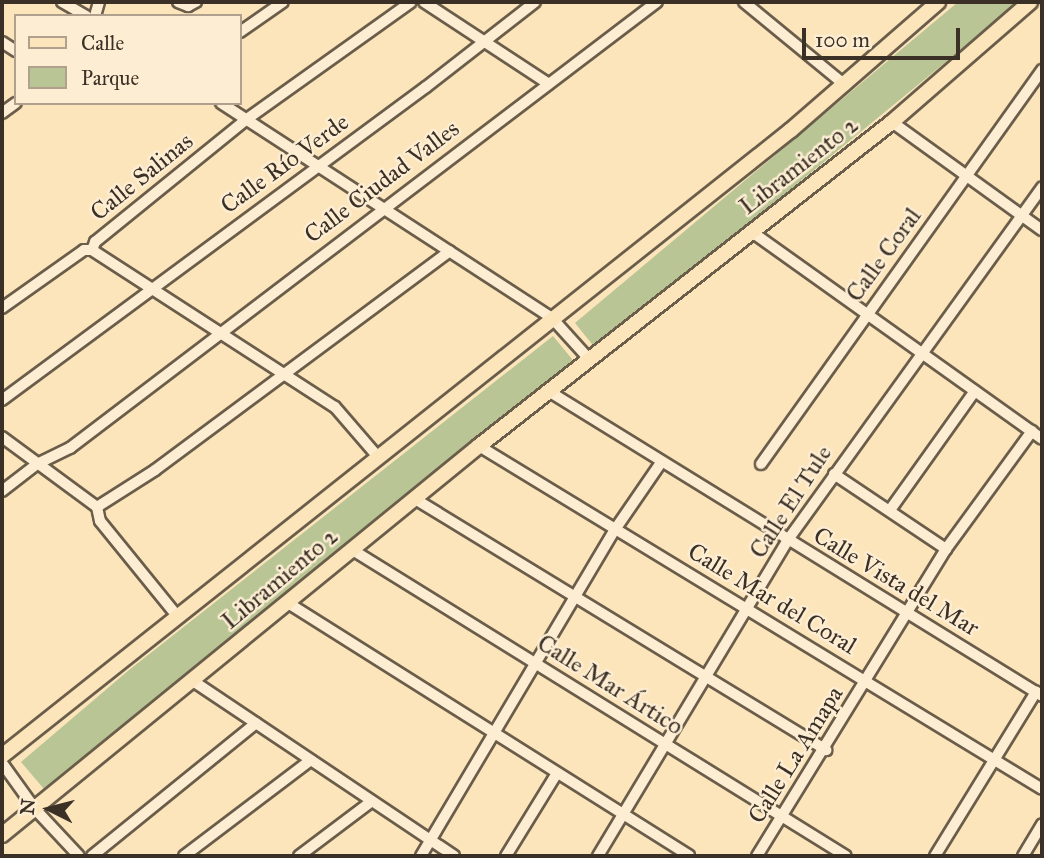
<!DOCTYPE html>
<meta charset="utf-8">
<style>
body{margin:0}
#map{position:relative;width:1044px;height:858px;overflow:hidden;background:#fce4bb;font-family:"IM FELL Great Primer",serif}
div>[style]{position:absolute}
.green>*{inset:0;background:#b9c595}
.roads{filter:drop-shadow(2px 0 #6a5d4a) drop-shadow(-2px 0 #6a5d4a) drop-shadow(0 2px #6a5d4a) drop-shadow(0 -2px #6a5d4a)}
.minor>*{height:10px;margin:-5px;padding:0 5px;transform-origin:5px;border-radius:5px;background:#fdedd3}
.major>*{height:14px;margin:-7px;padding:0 7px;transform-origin:7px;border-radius:7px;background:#fce4bb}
span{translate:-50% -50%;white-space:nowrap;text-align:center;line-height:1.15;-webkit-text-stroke:5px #fdedd3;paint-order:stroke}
.street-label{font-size:24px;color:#3a3025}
.frame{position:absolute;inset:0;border:4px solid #3a3025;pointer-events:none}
.legend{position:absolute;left:14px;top:14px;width:228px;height:91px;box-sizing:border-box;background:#fdedd3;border:2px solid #afa18d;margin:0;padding:9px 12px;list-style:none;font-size:21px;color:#3a3025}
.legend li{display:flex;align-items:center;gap:14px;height:35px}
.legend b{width:35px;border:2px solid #afa18d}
.north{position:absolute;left:14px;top:774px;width:70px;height:70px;-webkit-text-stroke:5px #fdedd3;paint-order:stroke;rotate:276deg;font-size:19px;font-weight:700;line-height:28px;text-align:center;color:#3a3025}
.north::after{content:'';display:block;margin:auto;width:24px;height:32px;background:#3a3025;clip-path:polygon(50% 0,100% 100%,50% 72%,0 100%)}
.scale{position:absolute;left:802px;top:28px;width:158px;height:32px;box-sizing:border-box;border:4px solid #3a3025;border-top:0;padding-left:9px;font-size:21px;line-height:24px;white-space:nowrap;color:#3a3025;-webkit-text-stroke:5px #fdedd3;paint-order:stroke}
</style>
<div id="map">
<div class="green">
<i style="clip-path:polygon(958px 2px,1019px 2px,596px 349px,575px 323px)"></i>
<i style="clip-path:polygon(553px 336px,572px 359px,571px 364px,510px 411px,486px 436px,44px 789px,21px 762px,129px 670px)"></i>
</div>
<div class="roads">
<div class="minor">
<i style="left:62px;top:2px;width:28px;rotate:30deg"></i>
<i style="left:178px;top:2px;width:11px;rotate:22deg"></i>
<i style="left:188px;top:6px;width:9px;rotate:-27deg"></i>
<i style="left:424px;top:2px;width:149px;rotate:33.3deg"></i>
<i style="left:744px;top:2px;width:131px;rotate:39.4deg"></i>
<i style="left:95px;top:16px;width:15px;rotate:-74deg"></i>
<i style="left:240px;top:32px;width:52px;rotate:-34.9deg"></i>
<i style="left:2px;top:42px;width:17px;rotate:33deg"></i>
<i style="left:221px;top:103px;width:395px;rotate:33deg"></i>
<i style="left:552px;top:318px;width:57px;rotate:47.9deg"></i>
<i style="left:2px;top:113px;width:17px;rotate:-36deg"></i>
<i style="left:892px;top:122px;width:185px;rotate:35.8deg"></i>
<i style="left:752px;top:232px;width:356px;rotate:35.5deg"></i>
<i style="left:92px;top:250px;width:9px;rotate:-69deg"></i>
<i style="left:95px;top:242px;width:196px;rotate:-39deg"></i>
<i style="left:247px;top:119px;width:201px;rotate:-35.5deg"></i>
<i style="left:92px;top:250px;width:289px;rotate:32.9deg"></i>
<i style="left:335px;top:407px;width:66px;rotate:49.3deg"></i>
<i style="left:2px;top:308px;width:100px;rotate:-35.3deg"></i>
<i style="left:84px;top:250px;width:8px"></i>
<i style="left:550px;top:392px;width:578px;rotate:31.71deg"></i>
<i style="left:2px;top:400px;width:527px;rotate:-36.44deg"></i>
<i style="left:426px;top:87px;width:138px;rotate:-37.9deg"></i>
<i style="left:2px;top:437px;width:118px;rotate:36.4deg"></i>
<i style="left:97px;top:507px;width:14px;rotate:78deg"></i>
<i style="left:100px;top:521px;width:124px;rotate:50.9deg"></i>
<i style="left:479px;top:446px;width:659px;rotate:31.35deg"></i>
<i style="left:761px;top:464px;width:484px;rotate:-54.5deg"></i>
<i style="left:834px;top:474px;width:135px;rotate:33.8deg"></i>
<i style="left:2px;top:491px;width:44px;rotate:-37.6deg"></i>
<i style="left:37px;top:464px;width:37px;rotate:-26deg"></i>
<i style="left:70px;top:448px;width:737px;rotate:-37.23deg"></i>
<i style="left:415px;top:499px;width:482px;rotate:31.4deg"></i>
<i style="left:97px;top:507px;width:69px;rotate:-32.5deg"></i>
<i style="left:155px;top:470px;width:367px;rotate:-36.6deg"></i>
<i style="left:890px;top:510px;width:146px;rotate:-54.5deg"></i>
<i style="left:351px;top:549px;width:582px;rotate:31.81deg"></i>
<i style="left:288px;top:603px;width:474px;rotate:32.2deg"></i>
<i style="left:193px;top:681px;width:314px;rotate:33.8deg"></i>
<i style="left:2px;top:763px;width:57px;rotate:54.3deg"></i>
<i style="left:35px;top:809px;width:64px;rotate:46.9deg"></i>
<i style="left:92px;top:856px;width:211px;rotate:-39deg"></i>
<i style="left:184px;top:856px;width:159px;rotate:-37.1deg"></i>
<i style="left:299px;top:856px;width:91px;rotate:-37deg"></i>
<i style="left:421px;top:856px;width:382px;rotate:-59.3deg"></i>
<i style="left:616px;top:528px;width:78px;rotate:-55.5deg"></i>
<i style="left:506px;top:856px;width:97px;rotate:-58.4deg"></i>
<i style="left:598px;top:856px;width:367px;rotate:-59deg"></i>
<i style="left:787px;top:541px;width:436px;rotate:-54.2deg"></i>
<i style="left:757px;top:856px;width:361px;rotate:-58.4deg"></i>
<i style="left:946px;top:549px;width:146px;rotate:-53.9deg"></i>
<i style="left:935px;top:856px;width:193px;rotate:-58.4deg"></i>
<i style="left:1023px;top:856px;width:37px;rotate:-59deg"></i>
</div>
<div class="major">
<i style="left:2px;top:756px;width:1007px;rotate:-38.43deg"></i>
<i style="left:791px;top:130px;width:195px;rotate:-41deg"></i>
<i style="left:2px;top:835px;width:616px;rotate:-39.2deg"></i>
<i style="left:479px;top:446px;width:525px;rotate:-38.11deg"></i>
<i style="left:892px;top:122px;width:183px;rotate:-41deg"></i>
</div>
</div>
<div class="street-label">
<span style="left:285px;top:164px;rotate:-36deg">Calle Río Verde</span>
<span style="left:799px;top:166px;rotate:-38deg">Libramiento 2</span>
<span style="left:142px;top:177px;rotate:-39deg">Calle Salinas</span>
<span style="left:382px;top:182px;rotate:-37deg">Calle Ciudad Valles</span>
<span style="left:884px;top:255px;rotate:-54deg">Calle Coral</span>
<span style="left:791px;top:502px;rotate:-57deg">Calle El Tule</span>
<span style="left:280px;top:579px;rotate:-40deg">Libramiento 2</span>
<span style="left:896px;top:582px;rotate:31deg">Calle Vista del Mar</span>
<span style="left:772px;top:599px;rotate:31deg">Calle Mar del Coral</span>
<span style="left:610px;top:685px;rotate:32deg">Calle Mar Ártico</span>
<span style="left:796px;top:755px;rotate:-58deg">Calle La Amapa</span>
</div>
<div class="frame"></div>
<ul class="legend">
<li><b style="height:9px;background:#fce4bb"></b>Calle</li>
<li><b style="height:19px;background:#b9c595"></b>Parque</li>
</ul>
<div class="north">N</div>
<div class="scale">100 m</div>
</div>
